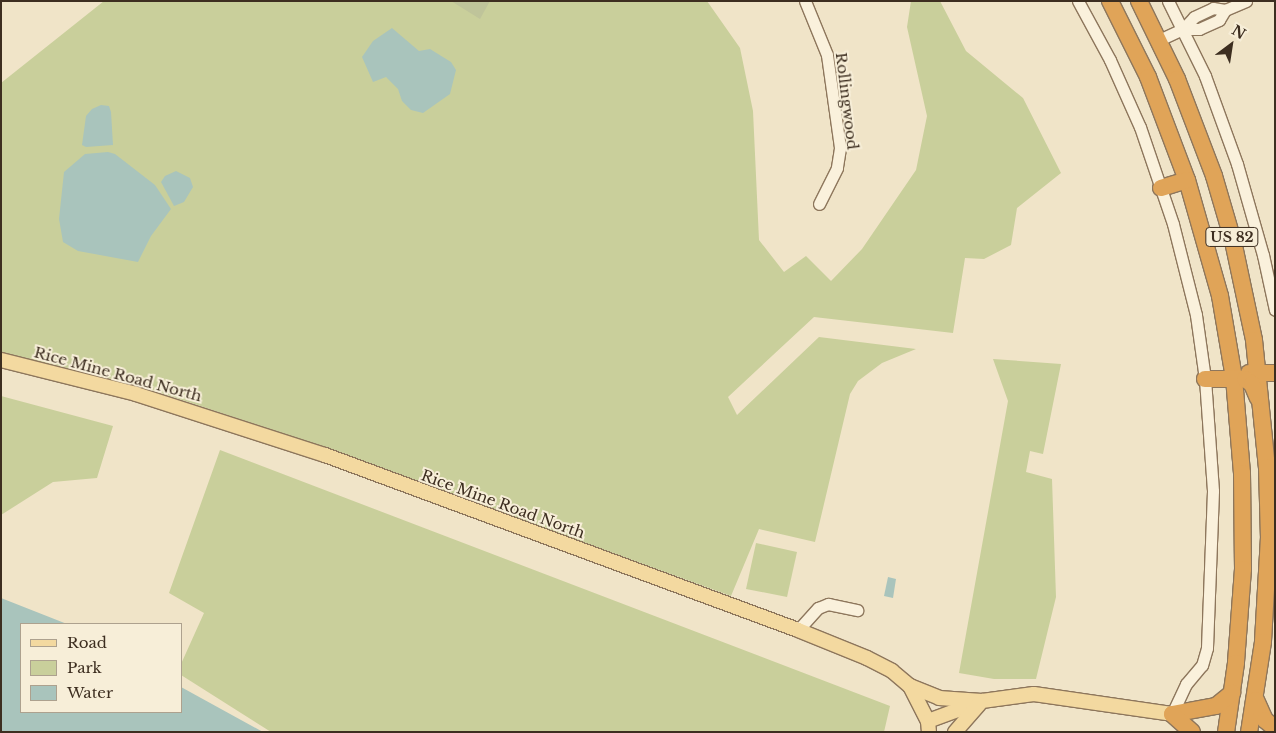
<!DOCTYPE html>
<style>
body{margin:0}
#map{position:relative;width:1276px;height:733px;overflow:hidden;background:#f0e4c8;font-family:"Libre Baskerville",serif}
div>[style]{position:absolute}
.green>*{inset:0;background:#c9cf9b}
.cemetery>*{inset:0;background:#bfc49a}
.water>*{inset:0;background:#a9c4bc}
.roads{filter:drop-shadow(1px 0 #8d765c) drop-shadow(-1px 0 #8d765c) drop-shadow(0 1px #8d765c) drop-shadow(0 -1px #8d765c)}
.minor>*{height:11px;margin:-5.5px;padding:0 5.5px;transform-origin:5.5px;border-radius:5.5px;background:#faf1dc}
.major>*{height:14px;margin:-7px;padding:0 7px;transform-origin:7px;border-radius:7px;background:#f3d9a0}
.highway>*{height:16px;margin:-8px;padding:0 8px;transform-origin:8px;border-radius:8px;background:#e0a458}
span{translate:-50% -50%;white-space:nowrap;text-align:center;line-height:1.15;-webkit-text-stroke:4px #f7eed8;paint-order:stroke}
.shield-label span{padding:1px 4px;background:#f7eed8;border:1px solid;border-radius:4px;-webkit-text-stroke-width:0}
.shield-label{font-size:14px;color:#3d2e20;font-weight:700}
.street-label{font-size:15px;color:#3d2e20}
.frame{position:absolute;inset:0;border:2px solid #3d2e20;pointer-events:none}
.legend{position:absolute;left:20px;top:623px;width:162px;height:90px;box-sizing:border-box;background:#f7eed8;border:1px solid #ada18e;margin:0;padding:6px 9px;list-style:none;font-size:15px;color:#3d2e20}
.legend li{display:flex;align-items:center;gap:10px;height:25px}
.legend b{width:25px;border:1px solid #ada18e}
.north{position:absolute;left:1206px;top:20px;width:50px;height:50px;-webkit-text-stroke:4px #f7eed8;paint-order:stroke;rotate:31deg;font-size:14px;font-weight:700;line-height:20px;text-align:center;color:#3d2e20}
.north::after{content:'';display:block;margin:auto;width:18px;height:22px;background:#3d2e20;clip-path:polygon(50% 0,100% 100%,50% 72%,0 100%)}
</style>
<div id="map">
<div class="green">
<i style="clip-path:polygon(104px 1px,707px 1px,740px 48px,753px 111px,759px 240px,784px 272px,806px 256px,831px 281px,862px 249px,916px 170px,927px 116px,907px 27px,911px 1px,940px 1px,966px 51px,1023px 98px,1061px 173px,1017px 208px,1011px 245px,984px 259px,965px 258px,953px 333px,814px 317px,728px 397px,737px 415px,819px 337px,916px 349px,882px 363px,858px 381px,850px 394px,815px 542px,759px 529px,731px 596px,294px 437px,140px 386px,1px 352px,1px 83px)"></i>
<i style="clip-path:polygon(993px 359px,1061px 364px,1043px 454px,1030px 451px,1026px 472px,1052px 479px,1056px 597px,1036px 679px,994px 679px,959px 673px,1008px 401px)"></i>
<i style="clip-path:polygon(1px 396px,113px 426px,97px 478px,53px 482px,1px 515px)"></i>
<i style="clip-path:polygon(220px 450px,890px 706px,884px 732px,271px 732px,181px 675px,181px 664px,204px 613px,169px 593px)"></i>
<i style="clip-path:polygon(756px 543px,797px 552px,787px 597px,746px 589px)"></i>
</div>
<div class="cemetery">
<i style="clip-path:polygon(451px 1px,490px 1px,480px 19px)"></i>
</div>
<div class="water">
<i style="clip-path:polygon(392px 28px,419px 51px,430px 49px,451px 62px,456px 70px,450px 94px,423px 113px,411px 110px,402px 101px,398px 89px,386px 77px,373px 82px,362px 57px,373px 41px)"></i>
<i style="clip-path:polygon(101px 105px,109px 106px,111px 112px,113px 145px,86px 147px,82px 145px,86px 116px,92px 109px)"></i>
<i style="clip-path:polygon(108px 152px,115px 154px,155px 185px,171px 209px,151px 236px,138px 262px,78px 251px,63px 242px,59px 219px,64px 172px,85px 154px)"></i>
<i style="clip-path:polygon(176px 171px,190px 178px,193px 187px,184px 202px,174px 206px,161px 182px,165px 176px)"></i>
<i style="clip-path:polygon(888px 577px,896px 579px,893px 598px,884px 596px)"></i>
<i style="clip-path:polygon(1px 598px,67px 624px,21px 624px,21px 712px,181px 712px,181px 687px,263px 732px,1px 732px)"></i>
</div>
<div class="roads">
<div class="minor">
<i style="left:805px;top:1px;width:58px;rotate:67.8deg"></i>
<i style="left:827px;top:55px;width:94px;rotate:82deg"></i>
<i style="left:840px;top:148px;width:20px;rotate:99deg"></i>
<i style="left:837px;top:168px;width:40px;rotate:116.6deg"></i>
<i style="left:1078px;top:1px;width:67px;rotate:61.5deg"></i>
<i style="left:1110px;top:60px;width:73px;rotate:65.9deg"></i>
<i style="left:1140px;top:127px;width:102px;rotate:71.2deg"></i>
<i style="left:1173px;top:224px;width:94px;rotate:75.8deg"></i>
<i style="left:1196px;top:315px;width:65px;rotate:82deg"></i>
<i style="left:1205px;top:379px;width:112px;rotate:85.9deg"></i>
<i style="left:1213px;top:491px;width:157px;rotate:92.2deg"></i>
<i style="left:1207px;top:648px;width:18px;rotate:106deg"></i>
<i style="left:1202px;top:665px;width:25px;rotate:130deg"></i>
<i style="left:1186px;top:684px;width:33px;rotate:115deg"></i>
<i style="left:1168px;top:1px;width:84px;rotate:63.7deg"></i>
<i style="left:1205px;top:76px;width:94px;rotate:70deg"></i>
<i style="left:1237px;top:164px;width:95px;rotate:74.1deg"></i>
<i style="left:1263px;top:255px;width:56px;rotate:77.7deg"></i>
<i style="left:1183px;top:29px;width:16px"></i>
<i style="left:1199px;top:29px;width:22px;rotate:-24deg"></i>
<i style="left:1219px;top:20px;width:12px;rotate:-59deg"></i>
<i style="left:1225px;top:10px;width:23px;rotate:-23deg"></i>
<i style="left:1159px;top:40px;width:26px;rotate:-25deg"></i>
<i style="left:1183px;top:29px;width:16px;rotate:-47deg"></i>
<i style="left:1194px;top:17px;width:21px;rotate:-25deg"></i>
<i style="left:1213px;top:8px;width:12px;rotate:9deg"></i>
<i style="left:798px;top:630px;width:30px;rotate:-48deg"></i>
<i style="left:818px;top:608px;width:11px;rotate:-22deg"></i>
<i style="left:828px;top:604px;width:30px;rotate:12deg"></i>
</div>
<div class="major">
<i style="left:1px;top:360px;width:139px;rotate:14.1deg"></i>
<i style="left:136px;top:394px;width:199px;rotate:17.9deg"></i>
<i style="left:325px;top:455px;width:504px;rotate:20.3deg"></i>
<i style="left:798px;top:630px;width:74px;rotate:22.1deg"></i>
<i style="left:867px;top:658px;width:28px;rotate:27deg"></i>
<i style="left:892px;top:671px;width:23px;rotate:40deg"></i>
<i style="left:910px;top:686px;width:31px;rotate:22deg"></i>
<i style="left:939px;top:698px;width:43px;rotate:4deg"></i>
<i style="left:910px;top:686px;width:39px;rotate:63deg"></i>
<i style="left:928px;top:721px;width:11px;rotate:85deg"></i>
<i style="left:928px;top:721px;width:58px;rotate:-20.3deg"></i>
<i style="left:982px;top:701px;width:52px;rotate:-7.7deg"></i>
<i style="left:1034px;top:694px;width:139px;rotate:8.2deg"></i>
<i style="left:955px;top:732px;width:37px;rotate:-49deg"></i>
</div>
<div class="highway">
<i style="left:1110px;top:1px;width:85px;rotate:63.4deg"></i>
<i style="left:1148px;top:77px;width:110px;rotate:69.3deg"></i>
<i style="left:1187px;top:180px;width:121px;rotate:74.1deg"></i>
<i style="left:1220px;top:296px;width:83px;rotate:80.3deg"></i>
<i style="left:1234px;top:378px;width:95px;rotate:85.2deg"></i>
<i style="left:1242px;top:473px;width:96px;rotate:89.4deg"></i>
<i style="left:1243px;top:569px;width:94px;rotate:94.3deg"></i>
<i style="left:1236px;top:663px;width:70px;rotate:98.2deg"></i>
<i style="left:1139px;top:1px;width:87px;rotate:64deg"></i>
<i style="left:1177px;top:79px;width:104px;rotate:69.1deg"></i>
<i style="left:1214px;top:176px;width:68px;rotate:73.7deg"></i>
<i style="left:1233px;top:241px;width:101px;rotate:78deg"></i>
<i style="left:1254px;top:340px;width:128px;rotate:84.2deg"></i>
<i style="left:1267px;top:467px;width:70px;rotate:88.4deg"></i>
<i style="left:1269px;top:537px;width:105px;rotate:93.3deg"></i>
<i style="left:1263px;top:642px;width:91px;rotate:98.8deg"></i>
<i style="left:1161px;top:188px;width:27px;rotate:-17deg"></i>
<i style="left:1249px;top:373px;width:26px"></i>
<i style="left:1205px;top:379px;width:40px"></i>
<i style="left:1245px;top:379px;width:9px;rotate:36deg"></i>
<i style="left:1252px;top:384px;width:15px;rotate:67deg"></i>
<i style="left:1256px;top:700px;width:22px;rotate:66deg"></i>
<i style="left:1265px;top:720px;width:13px;rotate:39deg"></i>
<i style="left:1172px;top:714px;width:45px;rotate:-10.3deg"></i>
<i style="left:1216px;top:706px;width:21px;rotate:-39deg"></i>
<i style="left:1172px;top:714px;width:27px;rotate:42deg"></i>
</div>
</div>
<div class="shield-label">
<span style="left:1232px;top:237px">US 82</span>
</div>
<div class="street-label">
<span style="left:847px;top:101px;rotate:83deg">Rollingwood</span>
<span style="left:118px;top:374px;rotate:15deg">Rice Mine Road North</span>
<span style="left:503px;top:504px;rotate:20deg">Rice Mine Road North</span>
</div>
<div class="frame"></div>
<ul class="legend">
<li><b style="height:6px;background:#f3d9a0"></b>Road</li>
<li><b style="height:14px;background:#c9cf9b"></b>Park</li>
<li><b style="height:14px;background:#a9c4bc"></b>Water</li>
</ul>
<div class="north">N</div>
</div>
